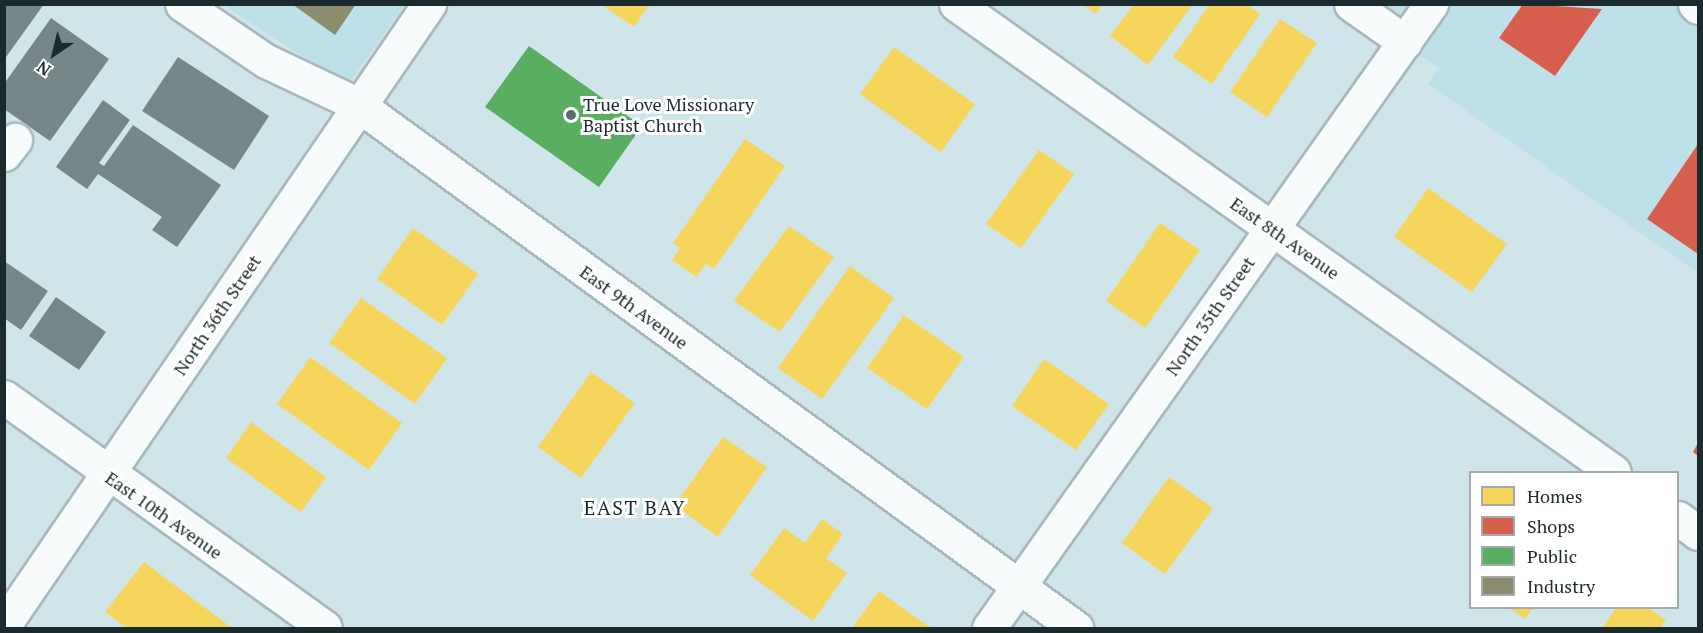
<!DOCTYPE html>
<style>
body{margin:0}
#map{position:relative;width:1703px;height:633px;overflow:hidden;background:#d0e5ea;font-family:"PT Serif",serif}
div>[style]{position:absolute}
.built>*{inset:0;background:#bee0e8}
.homes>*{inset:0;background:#f6d55c}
.shops>*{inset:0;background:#d6604d}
.public>*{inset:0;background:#5aae61}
.industry>*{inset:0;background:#8c8c6e}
.building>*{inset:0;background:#758788}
.roads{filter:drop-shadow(2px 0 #a8b8bc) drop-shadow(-2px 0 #a8b8bc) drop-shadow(0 2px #a8b8bc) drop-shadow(0 -2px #a8b8bc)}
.minor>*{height:33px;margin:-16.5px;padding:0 16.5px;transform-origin:16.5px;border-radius:16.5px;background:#f8fbfc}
.dots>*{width:16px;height:16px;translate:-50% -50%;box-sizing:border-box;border:3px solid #fff;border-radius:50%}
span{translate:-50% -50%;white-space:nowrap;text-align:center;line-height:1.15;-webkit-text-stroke:6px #fff;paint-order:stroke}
.poi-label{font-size:18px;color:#1b2a2d}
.left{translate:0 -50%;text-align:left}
.street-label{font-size:18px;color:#1b2a2d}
.neighbourhood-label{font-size:20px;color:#1b2a2d;letter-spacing:1.5px}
.frame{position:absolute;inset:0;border:6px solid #1b2a2d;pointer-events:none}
.legend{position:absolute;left:1469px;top:471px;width:210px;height:138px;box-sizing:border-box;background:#fff;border:2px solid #a4aaab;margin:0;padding:8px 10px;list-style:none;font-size:18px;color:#1b2a2d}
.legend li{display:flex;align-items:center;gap:12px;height:30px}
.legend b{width:30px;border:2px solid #a4aaab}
.north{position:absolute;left:24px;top:24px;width:60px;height:60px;-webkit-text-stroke:4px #fff;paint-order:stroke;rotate:215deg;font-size:16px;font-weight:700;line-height:24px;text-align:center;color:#1b2a2d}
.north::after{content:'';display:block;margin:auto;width:21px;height:27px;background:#1b2a2d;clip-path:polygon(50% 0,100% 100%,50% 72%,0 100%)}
</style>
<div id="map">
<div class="built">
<i style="clip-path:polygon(224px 5px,405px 5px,347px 86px)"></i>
<i style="clip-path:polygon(1348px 5px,1698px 5px,1698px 273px,1428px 84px,1438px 68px)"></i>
</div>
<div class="homes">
<i style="clip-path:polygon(601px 4px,650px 4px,634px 27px)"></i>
<i style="clip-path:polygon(1082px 4px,1103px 4px,1096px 14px)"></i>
<i style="clip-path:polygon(1134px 4px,1193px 4px,1148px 65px,1110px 36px)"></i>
<i style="clip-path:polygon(1210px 4px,1246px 4px,1260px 14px,1212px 84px,1173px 57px)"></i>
<i style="clip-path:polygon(1280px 19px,1317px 43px,1267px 117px,1230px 92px)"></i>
<i style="clip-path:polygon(894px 47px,975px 104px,941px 152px,860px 94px)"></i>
<i style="clip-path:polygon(745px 139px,785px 166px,714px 269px,706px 264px,696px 277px,672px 260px,680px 248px,673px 243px)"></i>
<i style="clip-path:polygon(1039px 150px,1074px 174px,1021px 248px,986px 224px)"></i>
<i style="clip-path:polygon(1428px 188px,1507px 244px,1472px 292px,1394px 237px)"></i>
<i style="clip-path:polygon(1160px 223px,1200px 250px,1145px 328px,1106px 301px)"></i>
<i style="clip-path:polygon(789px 226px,834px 257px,780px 332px,734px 301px)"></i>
<i style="clip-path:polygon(413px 228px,478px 274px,442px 325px,377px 279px)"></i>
<i style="clip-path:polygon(850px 266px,894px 298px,822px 399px,778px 368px)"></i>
<i style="clip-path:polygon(361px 298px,447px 358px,415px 404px,329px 343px)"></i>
<i style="clip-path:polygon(904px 315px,964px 357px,927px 409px,867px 368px)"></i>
<i style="clip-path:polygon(310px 357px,402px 423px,369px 470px,277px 404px)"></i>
<i style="clip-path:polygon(1044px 359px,1109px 404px,1076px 450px,1012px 406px)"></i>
<i style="clip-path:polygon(591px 372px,635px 403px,581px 478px,538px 447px)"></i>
<i style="clip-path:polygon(251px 422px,326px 477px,301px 512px,226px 458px)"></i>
<i style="clip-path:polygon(723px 437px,767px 467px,718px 537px,675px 505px)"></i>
<i style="clip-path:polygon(1169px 477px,1213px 508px,1165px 574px,1122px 543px)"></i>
<i style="clip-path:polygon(822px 519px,843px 534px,826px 558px,847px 573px,813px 621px,750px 575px,784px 528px,805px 543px)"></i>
<i style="clip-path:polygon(144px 562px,232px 628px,127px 628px,105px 612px)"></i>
<i style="clip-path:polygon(879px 591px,931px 628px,852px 628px)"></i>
<i style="clip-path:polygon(1509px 608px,1533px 608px,1525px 619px)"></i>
<i style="clip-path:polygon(1616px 608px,1648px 608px,1666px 620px,1660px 628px,1602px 628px)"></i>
</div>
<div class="shops">
<i style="clip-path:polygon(1523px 4px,1602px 9px,1555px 76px,1499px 38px)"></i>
<i style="clip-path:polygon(1698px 144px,1698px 254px,1647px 219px)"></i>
<i style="clip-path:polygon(1698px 443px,1698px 456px,1693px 452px)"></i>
</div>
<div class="public">
<i style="clip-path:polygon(529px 46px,642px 126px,599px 187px,485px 107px)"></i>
</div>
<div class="industry">
<i style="clip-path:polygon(292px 4px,356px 4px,335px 35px)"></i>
</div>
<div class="building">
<i style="clip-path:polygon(4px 4px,44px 4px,4px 60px)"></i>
<i style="clip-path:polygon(51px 18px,109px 59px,50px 141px,4px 109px,4px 84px)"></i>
<i style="clip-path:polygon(178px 57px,269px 116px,234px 170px,142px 111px)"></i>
<i style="clip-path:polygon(103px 100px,130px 120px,99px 163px,104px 166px,133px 125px,221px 185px,177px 247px,152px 230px,162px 217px,98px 174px,87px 189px,56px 167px)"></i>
<i style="clip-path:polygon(4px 261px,48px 291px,21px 330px,4px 318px)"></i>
<i style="clip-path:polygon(56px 297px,106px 332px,79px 370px,29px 336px)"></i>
</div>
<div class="roads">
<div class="minor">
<i style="left:182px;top:4px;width:102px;rotate:34.2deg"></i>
<i style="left:266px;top:61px;width:101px;rotate:25.3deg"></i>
<i style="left:357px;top:104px;width:890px;rotate:36.08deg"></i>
<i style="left:956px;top:4px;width:807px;rotate:35.42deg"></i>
<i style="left:1351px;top:4px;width:66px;rotate:35.1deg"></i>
<i style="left:1695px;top:4px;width:4px;rotate:45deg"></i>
<i style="left:4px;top:154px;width:18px;rotate:-52deg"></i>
<i style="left:4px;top:397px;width:395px;rotate:35.7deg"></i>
<i style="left:1678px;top:518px;width:25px;rotate:37deg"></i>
<i style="left:4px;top:625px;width:753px;rotate:-55.61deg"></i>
<i style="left:989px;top:628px;width:765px;rotate:-54.69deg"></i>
</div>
</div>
<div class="dots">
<i style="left:571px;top:115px;background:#5a6b6f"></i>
</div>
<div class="poi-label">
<span class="left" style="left:583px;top:115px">True Love Missionary<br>Baptist Church</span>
</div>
<div class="street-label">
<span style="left:1285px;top:238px;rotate:35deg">East 8th Avenue</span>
<span style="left:634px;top:307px;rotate:36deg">East 9th Avenue</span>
<span style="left:217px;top:315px;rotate:-56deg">North 36th Street</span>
<span style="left:1210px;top:316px;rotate:-55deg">North 35th Street</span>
<span style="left:164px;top:515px;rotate:35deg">East 10th Avenue</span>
</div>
<div class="neighbourhood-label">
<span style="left:635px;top:507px">EAST BAY</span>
</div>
<div class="frame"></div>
<ul class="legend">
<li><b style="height:16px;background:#f6d55c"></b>Homes</li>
<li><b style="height:16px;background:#d6604d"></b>Shops</li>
<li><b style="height:16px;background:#5aae61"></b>Public</li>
<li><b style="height:16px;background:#8c8c6e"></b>Industry</li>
</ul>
<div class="north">N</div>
</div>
